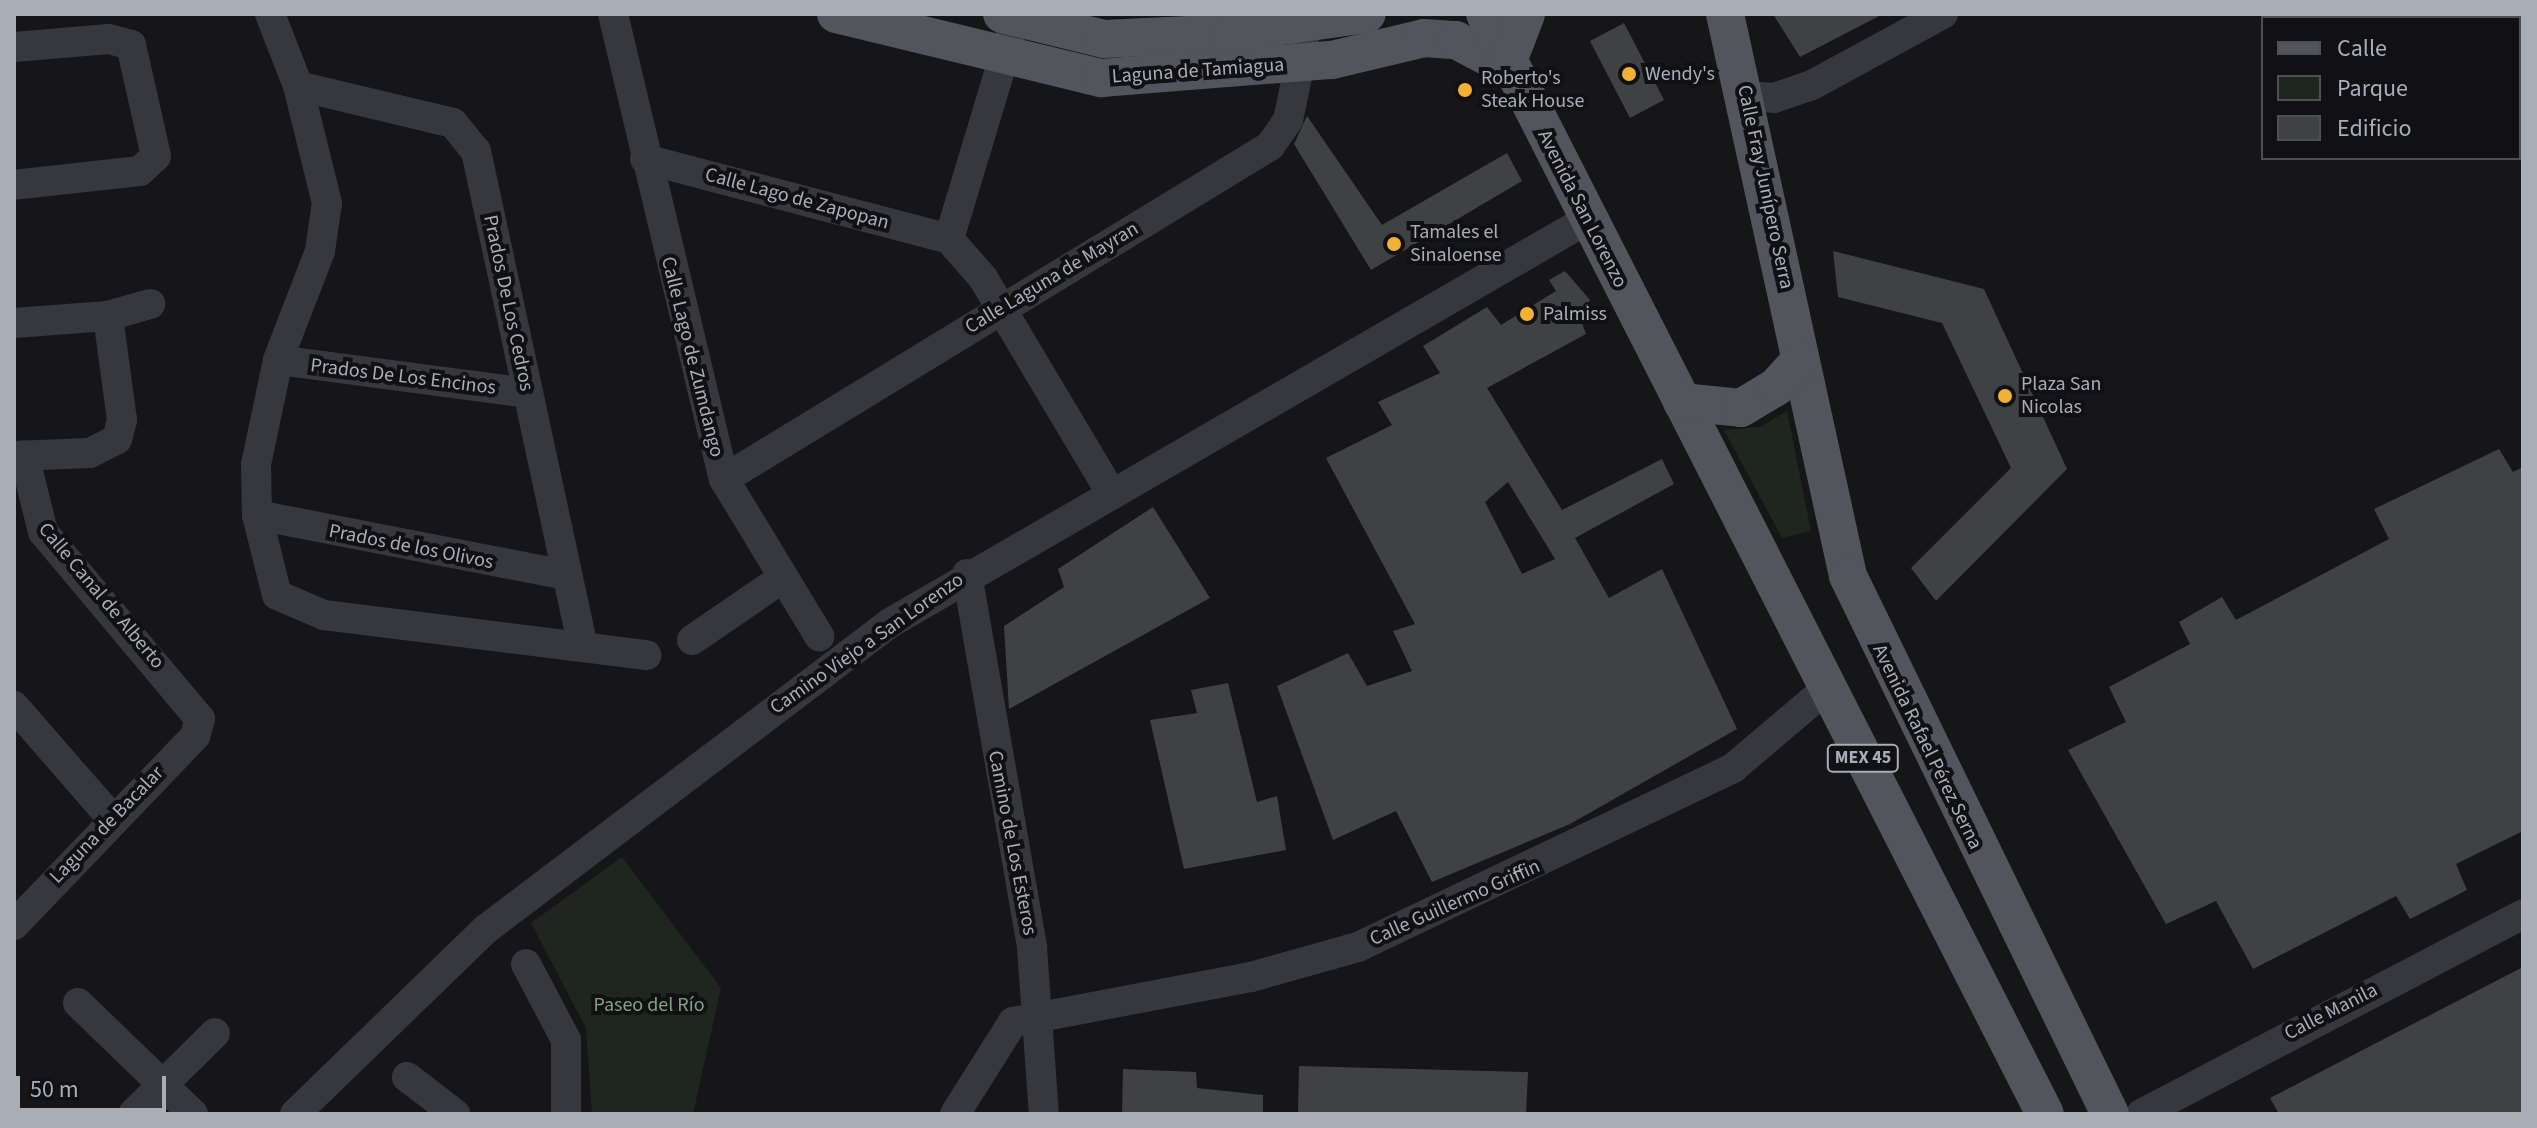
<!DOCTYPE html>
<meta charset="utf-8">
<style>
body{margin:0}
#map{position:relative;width:2537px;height:1128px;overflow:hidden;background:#161618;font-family:"Source Sans 3",sans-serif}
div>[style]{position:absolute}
.green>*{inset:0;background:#1e261f}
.building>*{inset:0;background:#404145}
.minor>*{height:30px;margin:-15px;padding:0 15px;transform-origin:15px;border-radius:15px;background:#37383d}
.major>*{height:38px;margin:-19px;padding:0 19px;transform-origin:19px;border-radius:19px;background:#53555c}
.dots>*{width:22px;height:22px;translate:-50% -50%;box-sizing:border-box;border:4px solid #111113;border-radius:50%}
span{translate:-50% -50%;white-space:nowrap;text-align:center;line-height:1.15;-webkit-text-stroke:8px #111113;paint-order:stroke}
.shield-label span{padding:2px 6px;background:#111113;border:2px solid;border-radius:6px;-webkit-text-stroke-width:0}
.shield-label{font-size:18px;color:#a8adb8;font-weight:700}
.street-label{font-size:20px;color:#a8adb8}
.poi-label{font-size:20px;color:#a8adb8}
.left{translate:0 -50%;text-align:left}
.park-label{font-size:20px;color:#7fa381}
.frame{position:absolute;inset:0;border:16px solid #a8adb8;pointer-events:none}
.legend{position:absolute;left:2261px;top:16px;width:260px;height:144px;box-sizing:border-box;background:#111113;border:2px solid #4d4f55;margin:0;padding:10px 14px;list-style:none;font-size:24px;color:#a8adb8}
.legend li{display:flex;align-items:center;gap:16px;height:40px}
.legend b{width:40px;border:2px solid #4d4f55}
.scale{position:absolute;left:16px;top:1076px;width:150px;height:36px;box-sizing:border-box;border:4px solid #a8adb8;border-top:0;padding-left:10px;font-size:24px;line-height:28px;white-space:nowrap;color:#a8adb8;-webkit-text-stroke:6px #111113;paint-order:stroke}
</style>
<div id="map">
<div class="green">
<i style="clip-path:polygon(1787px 411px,1811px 531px,1782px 538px,1724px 430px,1760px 427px)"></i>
<i style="clip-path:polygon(622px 857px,721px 988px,693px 1114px,592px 1114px,586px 1028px,531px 923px)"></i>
</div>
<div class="building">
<i style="clip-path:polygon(1773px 14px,1883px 14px,1800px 57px)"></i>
<i style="clip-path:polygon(1624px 23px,1664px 100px,1630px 118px,1590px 41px)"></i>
<i style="clip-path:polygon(1307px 116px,1382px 225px,1507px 153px,1522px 181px,1371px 270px,1294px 144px)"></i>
<i style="clip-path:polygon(1833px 251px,1984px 289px,2067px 469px,1936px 601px,1911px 568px,2011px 468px,1942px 323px,1838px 297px)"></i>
<i style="clip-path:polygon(evenodd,1565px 271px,1590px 300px,1581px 320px,1586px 334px,1487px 388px,1562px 510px,1662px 459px,1674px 484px,1575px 538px,1609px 598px,1662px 569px,1737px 729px,1570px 824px,1432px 882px,1396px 811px,1333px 840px,1277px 686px,1348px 653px,1367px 686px,1412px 671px,1393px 631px,1415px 624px,1326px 458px,1392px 425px,1378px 402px,1440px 373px,1423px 346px,1487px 307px,1501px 325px,1556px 291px,1549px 280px,1565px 271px,1508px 482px,1555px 559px,1522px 574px,1485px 502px,1508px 482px)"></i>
<i style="clip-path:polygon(2499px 449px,2513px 472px,2523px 467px,2523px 831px,2456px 864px,2467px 890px,2410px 919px,2396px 896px,2253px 969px,2216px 901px,2166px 924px,2068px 750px,2126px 722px,2109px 687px,2190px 644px,2179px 622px,2222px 597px,2236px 620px,2389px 539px,2374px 509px)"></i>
<i style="clip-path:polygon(1153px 507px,1210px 598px,1009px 709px,1004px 626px,1064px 587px,1058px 569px)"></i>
<i style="clip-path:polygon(1228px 683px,1257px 802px,1277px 796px,1286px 850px,1184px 869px,1150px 720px,1197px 713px,1191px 690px)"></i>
<i style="clip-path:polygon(2523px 967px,2523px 1114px,2279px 1114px,2270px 1098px)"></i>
<i style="clip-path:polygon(1299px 1066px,1528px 1072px,1526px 1114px,1298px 1114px)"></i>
<i style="clip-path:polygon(1123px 1069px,1196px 1072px,1197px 1088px,1263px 1095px,1263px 1114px,1122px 1114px)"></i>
</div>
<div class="minor">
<i style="left:270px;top:14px;width:77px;rotate:68.7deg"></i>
<i style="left:298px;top:86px;width:121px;rotate:76.1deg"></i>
<i style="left:327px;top:203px;width:49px;rotate:98.3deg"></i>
<i style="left:320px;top:251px;width:117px;rotate:111.1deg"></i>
<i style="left:278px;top:360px;width:106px;rotate:101.9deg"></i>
<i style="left:256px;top:464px;width:51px;rotate:88.9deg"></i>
<i style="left:257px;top:515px;width:82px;rotate:76deg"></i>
<i style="left:277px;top:595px;width:51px;rotate:23.1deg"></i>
<i style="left:324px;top:615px;width:325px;rotate:7.1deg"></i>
<i style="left:613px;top:14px;width:478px;rotate:76.6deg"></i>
<i style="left:724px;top:479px;width:184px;rotate:58.8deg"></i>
<i style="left:14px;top:47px;width:95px;rotate:-4.8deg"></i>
<i style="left:109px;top:39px;width:23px;rotate:15deg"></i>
<i style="left:131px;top:45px;width:114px;rotate:77.3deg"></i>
<i style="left:156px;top:156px;width:22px;rotate:137deg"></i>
<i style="left:140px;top:171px;width:127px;rotate:173.7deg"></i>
<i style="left:298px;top:86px;width:159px;rotate:13.4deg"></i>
<i style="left:453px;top:123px;width:36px;rotate:51deg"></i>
<i style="left:476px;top:151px;width:507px;rotate:77.83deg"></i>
<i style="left:1747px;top:96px;width:27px;rotate:4deg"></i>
<i style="left:1774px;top:98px;width:40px;rotate:-18.9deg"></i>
<i style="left:1812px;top:85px;width:149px;rotate:-28.5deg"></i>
<i style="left:645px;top:159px;width:314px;rotate:14.7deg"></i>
<i style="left:949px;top:239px;width:52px;rotate:48.9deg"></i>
<i style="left:983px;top:278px;width:252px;rotate:59.2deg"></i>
<i style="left:949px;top:239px;width:232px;rotate:-73.2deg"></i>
<i style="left:14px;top:323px;width:94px;rotate:-4.3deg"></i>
<i style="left:278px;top:360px;width:251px;rotate:7.5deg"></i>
<i style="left:14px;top:456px;width:76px;rotate:-2.3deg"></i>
<i style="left:90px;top:453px;width:30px;rotate:-27deg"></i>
<i style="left:117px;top:439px;width:20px;rotate:-75deg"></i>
<i style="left:122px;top:420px;width:105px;rotate:-97.7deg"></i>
<i style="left:108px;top:316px;width:44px;rotate:-15.9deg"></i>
<i style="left:724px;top:479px;width:640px;rotate:-31.38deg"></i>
<i style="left:1270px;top:146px;width:32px;rotate:-55deg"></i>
<i style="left:1288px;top:120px;width:78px;rotate:-78.1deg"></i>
<i style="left:257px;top:515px;width:315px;rotate:11deg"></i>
<i style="left:967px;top:574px;width:380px;rotate:80.1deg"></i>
<i style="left:1032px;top:948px;width:166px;rotate:85.9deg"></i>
<i style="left:692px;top:640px;width:108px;rotate:-34.4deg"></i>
<i style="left:14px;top:706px;width:147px;rotate:48.9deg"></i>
<i style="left:14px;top:925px;width:262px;rotate:-46.2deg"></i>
<i style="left:195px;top:736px;width:18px;rotate:-74deg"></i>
<i style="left:200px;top:719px;width:244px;rotate:-130deg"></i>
<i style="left:43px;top:532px;width:79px;rotate:-103.9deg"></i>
<i style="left:526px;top:964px;width:86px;rotate:62.2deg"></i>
<i style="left:566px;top:1040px;width:74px;rotate:90deg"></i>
<i style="left:78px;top:1003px;width:160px;rotate:44deg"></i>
<i style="left:407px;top:1077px;width:61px;rotate:37.6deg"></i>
<i style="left:133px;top:1114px;width:115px;rotate:-44.6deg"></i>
<i style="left:295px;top:1114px;width:266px;rotate:-44.1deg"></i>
<i style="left:486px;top:929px;width:507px;rotate:-37.14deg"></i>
<i style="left:890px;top:623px;width:806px;rotate:-30.06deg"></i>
<i style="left:955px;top:1114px;width:109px;rotate:-57.8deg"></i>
<i style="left:1013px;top:1022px;width:242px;rotate:-10.7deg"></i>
<i style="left:1251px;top:977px;width:111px;rotate:-15.7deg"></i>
<i style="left:1358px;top:947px;width:416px;rotate:-25.5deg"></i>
<i style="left:1733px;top:768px;width:122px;rotate:-40.3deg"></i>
<i style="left:2141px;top:1114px;width:431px;rotate:-27.6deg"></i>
</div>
<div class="major">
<i style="left:836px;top:14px;width:273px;rotate:13.6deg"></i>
<i style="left:1101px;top:78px;width:232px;rotate:-4.5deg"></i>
<i style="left:1332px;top:60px;width:95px;rotate:-13.4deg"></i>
<i style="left:1424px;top:38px;width:32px;rotate:4deg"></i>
<i style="left:1456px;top:40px;width:62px;rotate:27.8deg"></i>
<i style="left:1002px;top:14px;width:105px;rotate:13.8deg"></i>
<i style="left:1104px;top:39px;width:127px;rotate:-2.7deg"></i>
<i style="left:1231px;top:33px;width:137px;rotate:-8deg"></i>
<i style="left:1485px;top:14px;width:1234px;rotate:63.02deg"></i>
<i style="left:1725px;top:14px;width:575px;rotate:77.65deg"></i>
<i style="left:1848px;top:576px;width:598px;rotate:64.03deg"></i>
<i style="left:1508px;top:61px;width:50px;rotate:-69deg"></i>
<i style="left:1682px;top:402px;width:59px;rotate:5.8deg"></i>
<i style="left:1741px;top:408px;width:41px;rotate:-31deg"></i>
<i style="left:1776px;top:387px;width:36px;rotate:-48deg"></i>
</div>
<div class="dots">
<i style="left:1629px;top:74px;background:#f2b134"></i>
<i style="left:1465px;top:90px;background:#f2b134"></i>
<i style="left:1394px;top:244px;background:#f2b134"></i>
<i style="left:1527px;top:314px;background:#f2b134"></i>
<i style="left:2005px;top:396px;background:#f2b134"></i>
</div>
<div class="shield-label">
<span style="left:1863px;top:758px">MEX 45</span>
</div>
<div class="street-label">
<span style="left:1198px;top:71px;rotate:-4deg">Laguna de Tamiagua</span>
<span style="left:1765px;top:187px;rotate:78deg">Calle Fray Junípero Serra</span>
<span style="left:797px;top:199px;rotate:15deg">Calle Lago de Zapopan</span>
<span style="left:1582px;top:209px;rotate:63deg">Avenida San Lorenzo</span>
<span style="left:1052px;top:278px;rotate:-31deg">Calle Laguna de Mayran</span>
<span style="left:508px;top:303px;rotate:78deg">Prados De Los Cedros</span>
<span style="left:692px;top:357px;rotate:76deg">Calle Lago de Zumdango</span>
<span style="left:403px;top:377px;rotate:7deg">Prados De Los Encinos</span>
<span style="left:411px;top:547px;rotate:11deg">Prados de los Olivos</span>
<span style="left:101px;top:596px;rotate:50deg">Calle Canal de Alberto</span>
<span style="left:867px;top:644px;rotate:-35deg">Camino Viejo a San Lorenzo</span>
<span style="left:1927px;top:747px;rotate:64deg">Avenida Rafael Pérez Serna</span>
<span style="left:107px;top:825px;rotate:-46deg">Laguna de Bacalar</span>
<span style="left:1012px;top:843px;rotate:79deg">Camino de Los Esteros</span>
<span style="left:1455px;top:903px;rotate:-24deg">Calle Guillermo Griffin</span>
<span style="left:2331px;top:1012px;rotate:-27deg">Calle Manila</span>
</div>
<div class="poi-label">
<span class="left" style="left:1645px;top:74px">Wendy's</span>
<span class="left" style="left:1481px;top:90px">Roberto's<br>Steak House</span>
<span class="left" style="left:1410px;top:244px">Tamales el<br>Sinaloense</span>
<span class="left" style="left:1543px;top:314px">Palmiss</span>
<span class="left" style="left:2021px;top:396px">Plaza San<br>Nicolas</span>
</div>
<div class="park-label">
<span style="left:649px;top:1005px">Paseo del Río</span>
</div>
<div class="frame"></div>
<ul class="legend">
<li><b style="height:10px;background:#53555c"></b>Calle</li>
<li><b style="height:22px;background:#1e261f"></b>Parque</li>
<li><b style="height:22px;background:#404145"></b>Edificio</li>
</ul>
<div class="scale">50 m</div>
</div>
